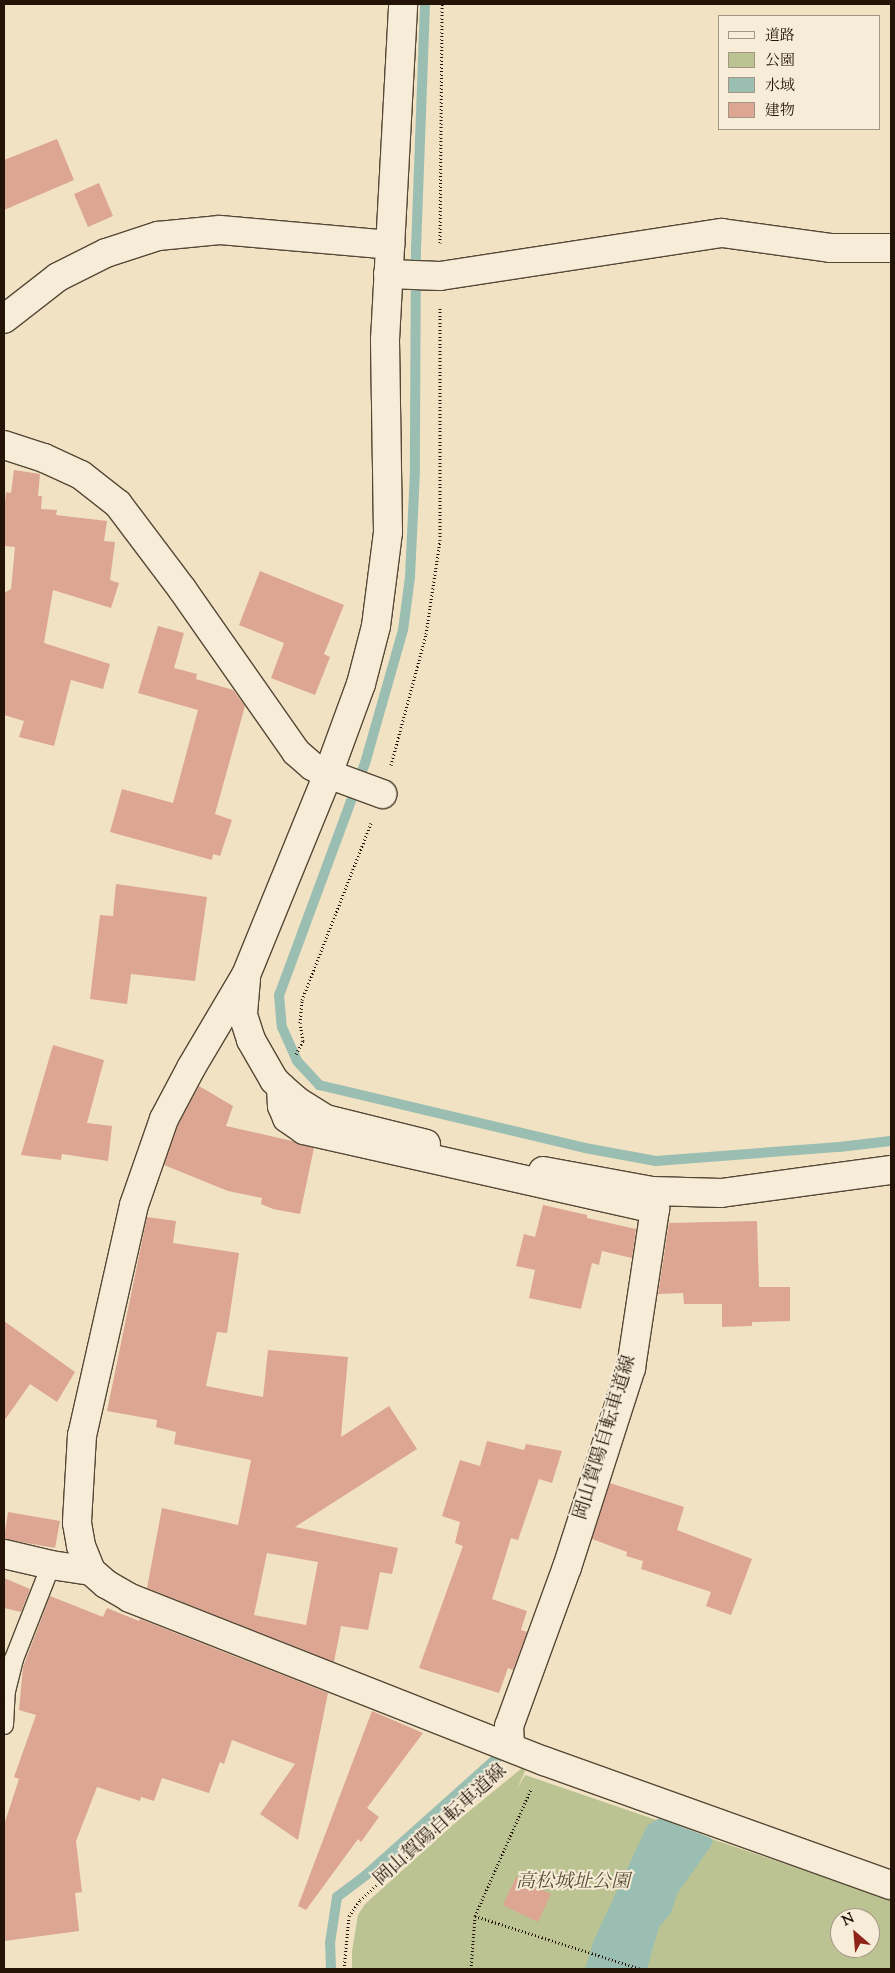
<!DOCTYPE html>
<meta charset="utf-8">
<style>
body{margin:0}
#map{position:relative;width:895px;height:1973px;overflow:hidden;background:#f1e2c3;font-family:"Sorts Mill Goudy","Noto Serif JP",serif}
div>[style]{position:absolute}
.green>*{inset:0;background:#bcc392}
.water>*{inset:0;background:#9bbeb2}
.stream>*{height:10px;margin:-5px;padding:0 5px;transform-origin:5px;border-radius:5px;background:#9bbeb2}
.building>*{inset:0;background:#dca693}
.path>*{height:3px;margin-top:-1.5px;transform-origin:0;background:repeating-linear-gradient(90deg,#231407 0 1px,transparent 0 3.5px)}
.roads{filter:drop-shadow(1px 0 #564836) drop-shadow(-1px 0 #564836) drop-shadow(0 1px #564836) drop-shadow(0 -1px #564836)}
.lane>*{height:18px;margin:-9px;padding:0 9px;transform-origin:9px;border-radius:9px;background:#f6ecd8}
.street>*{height:28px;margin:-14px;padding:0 14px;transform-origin:14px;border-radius:14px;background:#f6ecd8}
.secondary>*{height:28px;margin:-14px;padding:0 14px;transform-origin:14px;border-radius:14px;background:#f6ecd8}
span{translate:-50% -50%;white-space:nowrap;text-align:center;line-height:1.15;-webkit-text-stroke:4px #f6ecd8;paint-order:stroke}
.street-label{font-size:19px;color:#231407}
.park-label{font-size:19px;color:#595138;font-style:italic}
.frame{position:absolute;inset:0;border:5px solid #231407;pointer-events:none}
.legend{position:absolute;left:718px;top:15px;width:162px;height:115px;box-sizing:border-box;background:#f6ecd8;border:1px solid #a29684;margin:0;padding:6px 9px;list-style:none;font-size:15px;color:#231407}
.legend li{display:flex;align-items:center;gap:10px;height:25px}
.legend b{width:25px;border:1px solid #a29684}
.north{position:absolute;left:830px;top:1908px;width:50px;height:50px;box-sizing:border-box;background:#f6ecd8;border:1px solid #a29684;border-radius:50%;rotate:333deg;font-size:14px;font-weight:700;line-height:20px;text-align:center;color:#231407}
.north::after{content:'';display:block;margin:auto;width:18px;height:22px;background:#8f2418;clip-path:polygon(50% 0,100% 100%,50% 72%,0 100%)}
</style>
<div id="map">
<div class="green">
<i style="clip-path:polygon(evenodd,522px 1768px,525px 1771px,517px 1789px,525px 1775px,891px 1900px,891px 1969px,352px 1969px,352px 1951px,358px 1915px,365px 1904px,456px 1822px,522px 1768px,840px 1918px,870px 1918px,870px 1948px,840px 1948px,840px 1918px)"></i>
</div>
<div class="water">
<i style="clip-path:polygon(659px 1818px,711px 1838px,713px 1843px,677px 1894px,671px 1913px,659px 1927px,647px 1969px,585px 1969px,594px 1940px,647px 1826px)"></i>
</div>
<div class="stream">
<i style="left:425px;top:4px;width:241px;rotate:92.1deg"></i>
<i style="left:416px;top:245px;width:226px;rotate:90.3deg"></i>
<i style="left:415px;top:471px;width:106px;rotate:92.7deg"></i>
<i style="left:410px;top:577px;width:53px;rotate:97.5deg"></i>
<i style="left:403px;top:630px;width:138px;rotate:105.9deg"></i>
<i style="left:365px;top:763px;width:247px;rotate:110.3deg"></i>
<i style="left:279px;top:995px;width:32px;rotate:85deg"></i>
<i style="left:282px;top:1027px;width:37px;rotate:66deg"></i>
<i style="left:297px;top:1061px;width:33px;rotate:47deg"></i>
<i style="left:319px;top:1085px;width:273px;rotate:13.3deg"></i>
<i style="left:585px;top:1148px;width:72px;rotate:10.4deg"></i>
<i style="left:656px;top:1161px;width:184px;rotate:-4.4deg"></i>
<i style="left:839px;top:1147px;width:52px;rotate:-6.6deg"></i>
<i style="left:331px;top:1969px;width:26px;rotate:-92deg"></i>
<i style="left:330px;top:1943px;width:47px;rotate:-81.3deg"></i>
<i style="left:337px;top:1897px;width:36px;rotate:-37deg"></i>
<i style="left:366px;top:1875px;width:176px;rotate:-41.8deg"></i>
</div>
<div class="building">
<i style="clip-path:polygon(57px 139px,74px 180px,4px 210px,4px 160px)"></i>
<i style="clip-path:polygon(99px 183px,113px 216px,88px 227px,74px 194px)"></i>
<i style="clip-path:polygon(14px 470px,40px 474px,38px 496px,42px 496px,41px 509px,57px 510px,56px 515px,107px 521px,104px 541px,115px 542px,110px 580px,119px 583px,111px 608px,53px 590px,44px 643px,110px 664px,103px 689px,71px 680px,54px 746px,19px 737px,24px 721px,4px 715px,4px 593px,11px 589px,15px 547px,4px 546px,4px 514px,6px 492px,11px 493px)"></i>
<i style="clip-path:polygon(260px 571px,344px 605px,324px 654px,330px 657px,315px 695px,271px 678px,284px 643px,239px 625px)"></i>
<i style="clip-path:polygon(158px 626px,184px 633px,174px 668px,197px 674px,196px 679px,233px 690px,245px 706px,215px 814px,232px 820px,220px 856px,213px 854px,212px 860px,110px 832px,122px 789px,173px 803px,198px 710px,138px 693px)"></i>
<i style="clip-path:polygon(116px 884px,207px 897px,195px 981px,131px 974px,127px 1004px,90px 999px,100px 915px,113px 916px)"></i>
<i style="clip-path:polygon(53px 1045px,104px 1060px,87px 1123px,112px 1126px,108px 1161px,62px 1154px,61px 1160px,21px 1155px)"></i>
<i style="clip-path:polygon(199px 1086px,233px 1106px,226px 1126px,292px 1141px,314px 1148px,300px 1214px,273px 1209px,261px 1204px,262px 1198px,228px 1191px,164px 1165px,178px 1125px)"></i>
<i style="clip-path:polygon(543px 1205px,587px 1215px,587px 1218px,636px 1229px,632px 1258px,602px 1251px,599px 1265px,592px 1263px,581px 1309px,529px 1298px,535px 1270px,516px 1266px,524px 1234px,535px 1237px)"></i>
<i style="clip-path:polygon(evenodd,147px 1217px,176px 1221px,173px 1243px,239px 1253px,227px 1333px,217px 1332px,206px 1386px,263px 1397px,268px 1350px,348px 1357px,341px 1437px,389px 1406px,417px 1449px,295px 1527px,398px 1548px,392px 1574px,380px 1572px,368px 1630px,341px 1626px,334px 1662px,147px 1588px,162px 1508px,238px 1525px,251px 1460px,174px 1444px,176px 1432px,156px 1427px,157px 1420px,107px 1411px,147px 1217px,267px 1553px,318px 1562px,306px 1625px,254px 1615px,267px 1553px)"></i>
<i style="clip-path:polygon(757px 1221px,759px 1287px,790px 1287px,790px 1321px,752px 1322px,752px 1326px,722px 1327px,722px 1304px,684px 1304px,683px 1293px,658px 1294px,669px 1223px)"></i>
<i style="clip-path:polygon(4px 1321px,75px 1372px,57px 1402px,30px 1384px,4px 1421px)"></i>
<i style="clip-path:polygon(487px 1441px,524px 1450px,526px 1444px,562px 1451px,552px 1483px,539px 1479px,518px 1540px,511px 1538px,492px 1599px,527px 1611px,521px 1630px,527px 1632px,513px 1670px,508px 1668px,499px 1693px,419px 1668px,463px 1546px,455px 1543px,460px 1522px,442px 1516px,460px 1460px,480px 1466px)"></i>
<i style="clip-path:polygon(610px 1483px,684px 1507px,677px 1530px,752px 1559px,731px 1615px,706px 1606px,711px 1592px,641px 1569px,643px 1561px,626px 1556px,627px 1552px,592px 1539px)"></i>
<i style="clip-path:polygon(8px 1512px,60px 1521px,55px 1548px,4px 1539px)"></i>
<i style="clip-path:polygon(4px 1578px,30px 1589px,21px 1612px,4px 1608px)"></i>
<i style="clip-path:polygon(50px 1596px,103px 1617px,107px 1608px,139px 1621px,140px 1619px,328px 1693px,298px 1840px,260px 1814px,295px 1764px,232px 1740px,224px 1764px,220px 1762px,209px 1793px,162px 1778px,154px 1801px,141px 1797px,140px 1801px,97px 1787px,76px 1841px,82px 1892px,75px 1893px,79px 1931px,4px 1941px,4px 1825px,19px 1779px,14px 1777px,36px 1715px,19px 1710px,23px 1667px)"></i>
<i style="clip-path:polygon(372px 1711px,423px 1733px,367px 1808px,379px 1817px,361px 1842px,358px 1839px,306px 1910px,298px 1906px)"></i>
<i style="clip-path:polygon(516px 1877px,551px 1894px,538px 1922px,503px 1905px)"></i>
</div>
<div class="path">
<i style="left:440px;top:243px;width:239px;rotate:-89.5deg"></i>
<i style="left:391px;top:765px;width:136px;rotate:-75deg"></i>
<i style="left:426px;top:634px;width:95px;rotate:-81.5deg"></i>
<i style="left:440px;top:540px;width:233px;rotate:-90deg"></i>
<i style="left:296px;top:1054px;width:15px;rotate:-62deg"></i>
<i style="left:303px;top:1041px;width:18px;rotate:-99deg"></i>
<i style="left:300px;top:1023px;width:23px;rotate:-85deg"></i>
<i style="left:302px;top:1000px;width:190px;rotate:-68.7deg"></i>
<i style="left:475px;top:1916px;width:174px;rotate:17.7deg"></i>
<i style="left:344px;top:1969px;width:53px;rotate:-84.6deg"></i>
<i style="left:349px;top:1916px;width:19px;rotate:-55deg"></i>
<i style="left:360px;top:1900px;width:184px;rotate:-42.4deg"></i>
<i style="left:471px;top:1969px;width:53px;rotate:-85.7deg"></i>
<i style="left:475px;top:1916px;width:139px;rotate:-66.2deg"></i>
</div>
<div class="roads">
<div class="lane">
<i style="left:4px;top:1725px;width:34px;rotate:-87deg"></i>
<i style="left:6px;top:1691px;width:33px;rotate:-76deg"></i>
<i style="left:14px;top:1659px;width:101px;rotate:-68.5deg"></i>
</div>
<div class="street">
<i style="left:388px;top:274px;width:52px;rotate:2.2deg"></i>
<i style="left:440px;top:276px;width:285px;rotate:-8.7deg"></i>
<i style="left:722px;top:233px;width:109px;rotate:7.9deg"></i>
<i style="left:830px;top:248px;width:61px"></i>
<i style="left:4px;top:319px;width:68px;rotate:-37.9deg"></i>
<i style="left:58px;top:277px;width:54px;rotate:-26.6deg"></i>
<i style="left:106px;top:253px;width:55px;rotate:-18.1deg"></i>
<i style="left:158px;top:236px;width:62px;rotate:-5.5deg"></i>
<i style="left:220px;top:230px;width:171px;rotate:5deg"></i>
<i style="left:4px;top:445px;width:42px;rotate:18deg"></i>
<i style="left:44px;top:458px;width:41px;rotate:24.7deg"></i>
<i style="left:81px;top:475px;width:47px;rotate:38.1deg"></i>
<i style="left:118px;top:504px;width:106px;rotate:53deg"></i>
<i style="left:182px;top:589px;width:199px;rotate:55deg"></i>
<i style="left:296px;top:752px;width:21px;rotate:41deg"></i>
<i style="left:312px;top:766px;width:18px;rotate:27deg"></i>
<i style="left:328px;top:774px;width:58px;rotate:20.3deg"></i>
<i style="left:246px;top:975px;width:108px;rotate:120.6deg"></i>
<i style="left:191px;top:1068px;width:58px;rotate:117.9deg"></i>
<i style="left:164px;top:1119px;width:91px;rotate:109.2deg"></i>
<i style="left:134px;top:1205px;width:236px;rotate:102.7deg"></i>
<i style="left:82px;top:1435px;width:88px;rotate:93.3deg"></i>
<i style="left:77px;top:1523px;width:23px;rotate:80deg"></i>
<i style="left:81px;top:1546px;width:27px;rotate:68deg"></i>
<i style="left:91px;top:1571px;width:20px;rotate:41deg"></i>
<i style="left:106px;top:1584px;width:28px;rotate:30deg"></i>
<i style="left:130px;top:1598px;width:445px;rotate:21.5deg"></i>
<i style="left:544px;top:1761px;width:368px;rotate:19.7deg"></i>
<i style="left:246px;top:979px;width:36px;rotate:95deg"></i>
<i style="left:243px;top:1015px;width:26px;rotate:72deg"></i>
<i style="left:251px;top:1040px;width:46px;rotate:60.1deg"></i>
<i style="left:274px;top:1080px;width:10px;rotate:45deg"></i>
<i style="left:281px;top:1087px;width:21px;rotate:41deg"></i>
<i style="left:297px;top:1101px;width:34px;rotate:32deg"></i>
<i style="left:326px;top:1119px;width:103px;rotate:14deg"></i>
<i style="left:543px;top:1171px;width:111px;rotate:10.4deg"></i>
<i style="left:652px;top:1191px;width:69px;rotate:1.7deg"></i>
<i style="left:721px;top:1193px;width:172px;rotate:-7.7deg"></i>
<i style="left:4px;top:1554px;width:48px;rotate:13.2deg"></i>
<i style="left:51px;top:1565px;width:40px;rotate:8.5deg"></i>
</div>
<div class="secondary">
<i style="left:246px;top:975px;width:217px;rotate:-67.8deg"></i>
<i style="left:328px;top:774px;width:96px;rotate:-69.9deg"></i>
<i style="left:361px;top:684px;width:60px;rotate:-75.5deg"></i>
<i style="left:376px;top:626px;width:95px;rotate:-82.7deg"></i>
<i style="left:388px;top:532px;width:192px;rotate:-90.9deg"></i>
<i style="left:385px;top:340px;width:336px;rotate:-86.9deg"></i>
<i style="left:281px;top:1087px;width:19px;rotate:87deg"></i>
<i style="left:282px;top:1106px;width:13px;rotate:67deg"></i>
<i style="left:287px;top:1118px;width:21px;rotate:35deg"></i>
<i style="left:304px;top:1130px;width:360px;rotate:12.7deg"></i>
<i style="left:655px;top:1209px;width:161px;rotate:98.6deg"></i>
<i style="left:631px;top:1368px;width:209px;rotate:107.8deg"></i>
<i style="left:567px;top:1567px;width:169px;rotate:110deg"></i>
<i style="left:509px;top:1726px;width:21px;rotate:87deg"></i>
</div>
</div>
<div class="street-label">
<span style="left:606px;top:1438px;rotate:-73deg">岡山賀陽自転車道線</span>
<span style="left:441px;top:1826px;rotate:-42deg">岡山賀陽自転車道線</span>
</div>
<div class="park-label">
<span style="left:573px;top:1883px">高松城址公園</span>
</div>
<div class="frame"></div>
<ul class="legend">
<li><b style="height:6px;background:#f6ecd8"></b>道路</li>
<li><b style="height:14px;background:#bcc392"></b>公園</li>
<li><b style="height:14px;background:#9bbeb2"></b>水域</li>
<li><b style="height:14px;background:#dca693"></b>建物</li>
</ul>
<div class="north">N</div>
</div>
